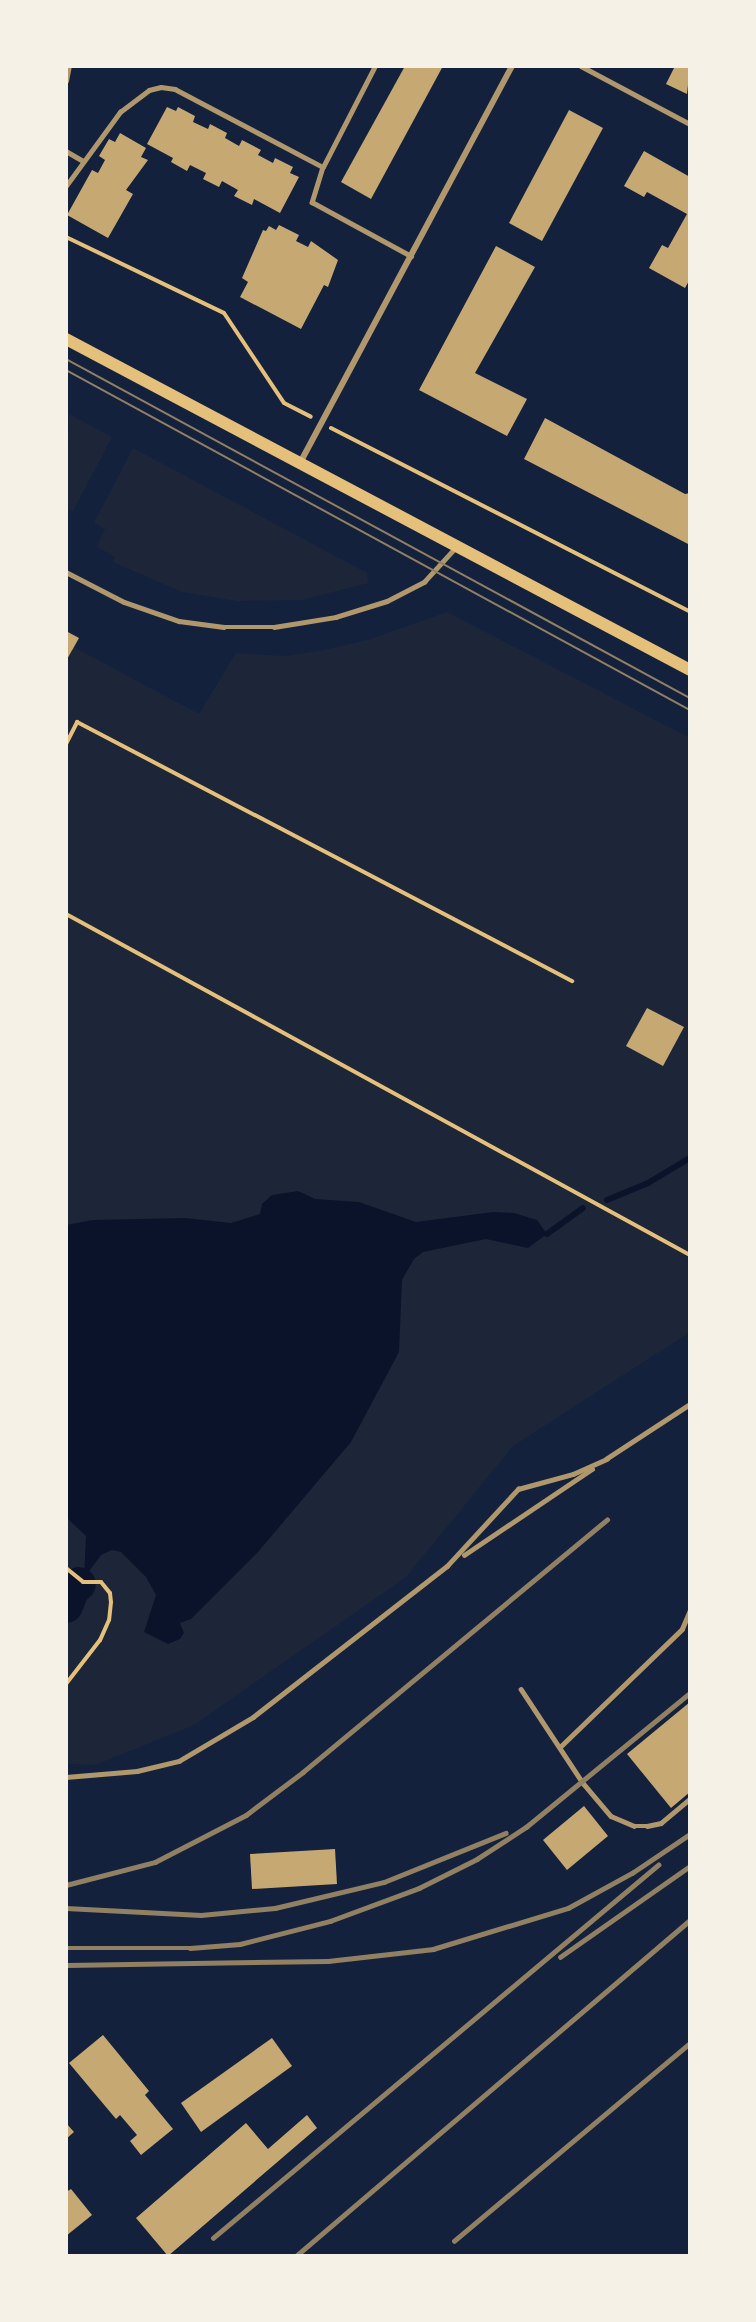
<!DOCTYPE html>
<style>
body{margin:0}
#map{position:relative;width:756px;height:2322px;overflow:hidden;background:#14213d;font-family:Mulish,sans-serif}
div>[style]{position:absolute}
.green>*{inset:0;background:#1d2539}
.water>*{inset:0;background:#0b132b}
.stream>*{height:6px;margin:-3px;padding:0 3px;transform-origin:3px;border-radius:3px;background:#0b132b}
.river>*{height:34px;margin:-17px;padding:0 17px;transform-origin:17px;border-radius:17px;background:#0b132b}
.building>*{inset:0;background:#c6a872}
.path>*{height:4px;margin:-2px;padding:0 2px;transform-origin:2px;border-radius:2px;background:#e5c07b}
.service>*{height:4.5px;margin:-2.25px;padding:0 2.25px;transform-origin:2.25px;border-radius:2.25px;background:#b1986c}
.minor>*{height:6px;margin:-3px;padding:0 3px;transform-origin:3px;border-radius:3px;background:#b1986c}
.secondary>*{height:12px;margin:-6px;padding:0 6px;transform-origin:6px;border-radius:6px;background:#e5c07b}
.tram>*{height:1.5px;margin:-0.75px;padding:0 0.75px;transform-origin:0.75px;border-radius:0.75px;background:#918062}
.rail>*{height:4.5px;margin:-2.25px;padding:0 2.25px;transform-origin:2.25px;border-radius:2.25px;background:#918062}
span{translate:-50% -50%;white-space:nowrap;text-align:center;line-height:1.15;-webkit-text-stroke:4.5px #f6f1e7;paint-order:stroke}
.frame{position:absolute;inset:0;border:68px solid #f6f1e7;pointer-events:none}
</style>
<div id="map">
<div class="green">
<i style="clip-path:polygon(69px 414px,112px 437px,73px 511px,66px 508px)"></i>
<i style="clip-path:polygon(133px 448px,367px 573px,368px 583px,302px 600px,237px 601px,182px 592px,113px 562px,115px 557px,97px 547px,105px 529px,94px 523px)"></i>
<i style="clip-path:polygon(447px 612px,690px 738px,690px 1332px,513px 1446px,406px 1577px,194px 1725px,95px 1765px,66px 1764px,66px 643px,199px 714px,236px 653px,284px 656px,319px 651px,368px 640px)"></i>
</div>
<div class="water">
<i style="clip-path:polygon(298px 1191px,315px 1199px,359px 1202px,416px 1222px,493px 1212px,514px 1213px,537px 1220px,547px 1234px,528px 1248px,486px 1239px,423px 1252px,414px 1259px,402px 1280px,399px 1352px,351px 1442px,258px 1552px,191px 1619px,180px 1623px,184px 1633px,180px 1639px,168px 1644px,144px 1632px,156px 1595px,146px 1577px,121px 1552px,112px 1550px,101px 1555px,84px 1578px,86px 1536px,66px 1517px,66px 1225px,93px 1220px,185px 1218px,231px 1223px,260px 1214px,262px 1204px,272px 1195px)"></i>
</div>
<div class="stream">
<i style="left:607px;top:1200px;width:44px;rotate:-22.5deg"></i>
<i style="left:648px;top:1183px;width:49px;rotate:-30.8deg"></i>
<i style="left:547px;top:1234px;width:44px;rotate:-35.8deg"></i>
</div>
<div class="river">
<i style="left:66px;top:1606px;width:17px;rotate:-69deg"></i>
<i style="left:72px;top:1590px;width:9px;rotate:-41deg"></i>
</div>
<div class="building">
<i style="clip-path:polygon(405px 66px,443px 66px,371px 199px,341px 182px)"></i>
<i style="clip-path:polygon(675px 66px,690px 66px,687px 94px,666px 84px)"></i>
<i style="clip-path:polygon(167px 107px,176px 111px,178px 107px,195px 116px,193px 122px,208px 129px,210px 124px,227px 133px,225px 138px,239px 146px,242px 140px,261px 150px,258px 155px,273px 163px,275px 158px,293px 167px,290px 173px,299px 177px,280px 213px,254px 199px,252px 205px,234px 196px,238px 190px,222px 181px,219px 187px,203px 179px,206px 173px,190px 165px,187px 171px,171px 162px,173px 158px,147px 144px)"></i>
<i style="clip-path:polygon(569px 110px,603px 128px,542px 241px,509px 223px)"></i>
<i style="clip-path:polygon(120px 133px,146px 148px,141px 157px,148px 160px,126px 190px,133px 194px,108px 238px,67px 215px,92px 170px,98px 173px,105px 160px,99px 156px,109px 139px,115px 142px)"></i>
<i style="clip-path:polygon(644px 151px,690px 177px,690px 279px,685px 288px,649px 268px,662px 245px,668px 248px,687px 214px,647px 192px,644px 197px,624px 186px)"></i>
<i style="clip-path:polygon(279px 225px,299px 235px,296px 241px,308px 247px,311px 241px,338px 260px,328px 287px,324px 285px,301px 329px,240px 297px,248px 282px,242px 278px,263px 230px,266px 231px,269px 226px,276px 230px)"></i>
<i style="clip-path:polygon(496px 246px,535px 267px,475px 373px,527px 399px,507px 436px,419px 390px)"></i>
<i style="clip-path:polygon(545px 418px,685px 494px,690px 493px,690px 545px,524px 459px)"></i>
<i style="clip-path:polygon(66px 631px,79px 638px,66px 661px)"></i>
<i style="clip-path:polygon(647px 1008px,684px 1027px,663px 1066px,626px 1046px)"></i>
<i style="clip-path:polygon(690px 1702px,690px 1792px,671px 1808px,627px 1754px)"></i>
<i style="clip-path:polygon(584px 1806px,608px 1836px,567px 1870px,543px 1840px)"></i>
<i style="clip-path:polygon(335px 1849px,337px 1884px,252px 1889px,250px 1854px)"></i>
<i style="clip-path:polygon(103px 2035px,149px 2091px,145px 2095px,173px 2129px,141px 2155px,130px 2141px,137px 2135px,120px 2115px,116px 2119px,69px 2063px)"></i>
<i style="clip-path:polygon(272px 2038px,292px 2066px,201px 2132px,181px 2103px)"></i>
<i style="clip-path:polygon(307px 2115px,317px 2128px,168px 2256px,136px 2218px,246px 2123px,268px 2149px)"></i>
<i style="clip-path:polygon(66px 2123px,74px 2132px,66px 2139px)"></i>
<i style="clip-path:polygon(71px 2189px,92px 2215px,66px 2236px,66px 2192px)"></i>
</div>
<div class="path">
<i style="left:66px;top:237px;width:175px;rotate:25.7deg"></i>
<i style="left:224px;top:313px;width:108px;rotate:56.3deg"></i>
<i style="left:284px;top:403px;width:30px;rotate:27deg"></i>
<i style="left:331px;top:428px;width:403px;rotate:27.1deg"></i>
<i style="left:66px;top:744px;width:25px;rotate:-63deg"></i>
<i style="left:77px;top:722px;width:559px;rotate:27.62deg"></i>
<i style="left:66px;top:914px;width:711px;rotate:28.66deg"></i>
<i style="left:66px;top:1568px;width:22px;rotate:39deg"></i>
<i style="left:83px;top:1582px;width:18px"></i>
<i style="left:101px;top:1582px;width:14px;rotate:51deg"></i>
<i style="left:110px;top:1593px;width:9px;rotate:84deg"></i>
<i style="left:111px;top:1602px;width:18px;rotate:96deg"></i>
<i style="left:109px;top:1620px;width:22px;rotate:114deg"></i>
<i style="left:100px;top:1640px;width:56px;rotate:127.7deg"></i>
</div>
<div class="service">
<i style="left:581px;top:66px;width:123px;rotate:28deg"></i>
<i style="left:66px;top:81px;width:15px;rotate:-79deg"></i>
<i style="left:66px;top:151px;width:20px;rotate:30deg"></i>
<i style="left:323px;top:167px;width:37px;rotate:107deg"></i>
<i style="left:312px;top:202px;width:113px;rotate:28.6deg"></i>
<i style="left:66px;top:186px;width:92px;rotate:-53.9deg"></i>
<i style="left:120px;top:112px;width:36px;rotate:-37deg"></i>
<i style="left:149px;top:90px;width:12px;rotate:-14deg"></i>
<i style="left:161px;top:87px;width:14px;rotate:8deg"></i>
<i style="left:175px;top:89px;width:167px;rotate:27.8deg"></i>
<i style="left:323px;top:167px;width:114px;rotate:-62.8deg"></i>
<i style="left:66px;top:572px;width:65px;rotate:27.3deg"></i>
<i style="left:124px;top:602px;width:58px;rotate:19.1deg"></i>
<i style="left:179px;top:621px;width:45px;rotate:7.6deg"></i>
<i style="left:224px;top:627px;width:50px"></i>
<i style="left:274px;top:627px;width:63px;rotate:-9.2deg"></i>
<i style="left:336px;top:617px;width:53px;rotate:-17.4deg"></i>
<i style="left:387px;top:601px;width:42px;rotate:-27.2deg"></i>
<i style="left:424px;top:582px;width:46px;rotate:-47.6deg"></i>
<i style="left:606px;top:1459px;width:100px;rotate:-33.2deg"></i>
<i style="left:464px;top:1555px;width:154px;rotate:-33.9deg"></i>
<i style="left:521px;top:1689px;width:113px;rotate:56.6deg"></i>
<i style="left:583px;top:1783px;width:43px;rotate:49.7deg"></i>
<i style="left:611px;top:1816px;width:25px;rotate:23deg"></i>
<i style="left:634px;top:1826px;width:13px"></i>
<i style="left:647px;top:1826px;width:14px;rotate:-12deg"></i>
<i style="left:661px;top:1823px;width:38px;rotate:-40deg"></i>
<i style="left:561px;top:1746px;width:168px;rotate:-44deg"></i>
<i style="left:682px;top:1629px;width:21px;rotate:-67deg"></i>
<i style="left:66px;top:1777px;width:71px;rotate:-4.8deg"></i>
<i style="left:137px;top:1771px;width:43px;rotate:-13.4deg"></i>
<i style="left:179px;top:1761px;width:86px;rotate:-30.7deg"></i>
<i style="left:253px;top:1717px;width:246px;rotate:-37.9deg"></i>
<i style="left:447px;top:1566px;width:105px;rotate:-47.3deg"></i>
<i style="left:518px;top:1489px;width:57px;rotate:-15.3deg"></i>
<i style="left:573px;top:1474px;width:37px;rotate:-24deg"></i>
</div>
<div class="minor">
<i style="left:300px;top:463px;width:450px;rotate:-61.9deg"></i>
</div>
<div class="secondary">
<i style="left:66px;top:339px;width:706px;rotate:27.94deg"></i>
</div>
<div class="tram">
<i style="left:66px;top:359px;width:710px;rotate:28.51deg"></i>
<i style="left:66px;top:370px;width:711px;rotate:28.58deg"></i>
</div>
<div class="rail">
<i style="left:66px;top:1885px;width:92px;rotate:-14.5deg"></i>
<i style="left:155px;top:1862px;width:102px;rotate:-27.3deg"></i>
<i style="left:246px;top:1815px;width:71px;rotate:-37deg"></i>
<i style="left:303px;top:1772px;width:395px;rotate:-39.7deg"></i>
<i style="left:66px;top:1908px;width:135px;rotate:3deg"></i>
<i style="left:201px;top:1915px;width:74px;rotate:-5.4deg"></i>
<i style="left:275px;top:1908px;width:112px;rotate:-13.4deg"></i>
<i style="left:384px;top:1882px;width:131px;rotate:-21.9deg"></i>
<i style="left:66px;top:1948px;width:124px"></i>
<i style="left:190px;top:1948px;width:50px;rotate:-4.6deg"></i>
<i style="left:240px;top:1944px;width:93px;rotate:-14.3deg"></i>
<i style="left:330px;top:1921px;width:95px;rotate:-20.3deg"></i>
<i style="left:419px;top:1888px;width:65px;rotate:-26.6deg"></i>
<i style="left:477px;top:1859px;width:59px;rotate:-33.1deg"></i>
<i style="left:526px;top:1827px;width:212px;rotate:-39.3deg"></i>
<i style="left:560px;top:1957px;width:159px;rotate:-35deg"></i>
<i style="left:66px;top:1965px;width:262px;rotate:-0.9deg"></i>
<i style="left:328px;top:1961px;width:106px;rotate:-6.5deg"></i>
<i style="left:433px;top:1949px;width:141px;rotate:-16.9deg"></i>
<i style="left:568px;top:1908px;width:73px;rotate:-28.7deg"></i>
<i style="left:632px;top:1873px;width:70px;rotate:-33.9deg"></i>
<i style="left:213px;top:2238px;width:581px;rotate:-39.97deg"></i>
<i style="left:454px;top:2241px;width:308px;rotate:-40deg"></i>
<i style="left:296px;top:2256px;width:518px;rotate:-40.46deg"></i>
</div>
<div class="frame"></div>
</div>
